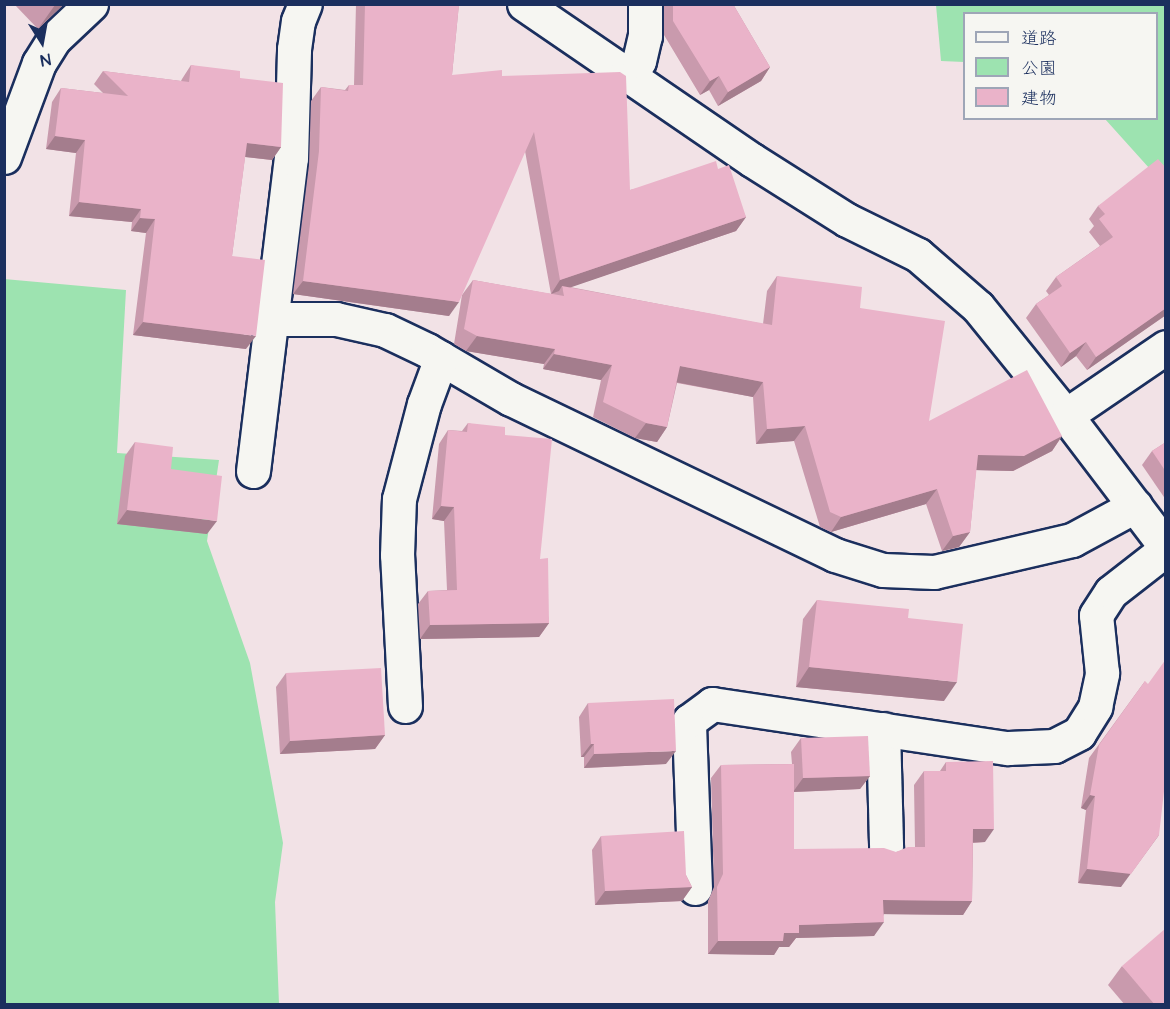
<!DOCTYPE html>
<meta charset="utf-8">
<style>
body{margin:0}
#map{position:relative;width:1170px;height:1009px;overflow:hidden;background:#f2e2e6;font-family:"Architects Daughter","Klee One",sans-serif}
div>[style]{position:absolute}
.green>*{inset:0;background:#9de3b0}
.roads{filter:drop-shadow(2px 0 #1b2f5e) drop-shadow(-2px 0 #1b2f5e) drop-shadow(0 2px #1b2f5e) drop-shadow(0 -2px #1b2f5e)}
.minor>*{height:33px;margin:-16.5px;padding:0 16.5px;transform-origin:16.5px;border-radius:16.5px;background:#f6f6f2}
.wall>*{inset:0;background:#c99aad}
.shaded-wall>*{inset:0;background:#a47d8d}
.building>*{inset:0;background:#eab3c9}
span{translate:-50% -50%;white-space:nowrap;text-align:center;line-height:1.15;-webkit-text-stroke:6px #f6f6f2;paint-order:stroke}
.frame{position:absolute;inset:0;border:6px solid #1b2f5e;pointer-events:none}
.legend{position:absolute;left:963px;top:12px;width:195px;height:108px;box-sizing:border-box;background:#f6f6f2;border:2px solid #9ea6b7;margin:0;padding:8px 10px;list-style:none;font-size:18px;color:#1b2f5e}
.legend li{display:flex;align-items:center;gap:12px;height:30px}
.legend b{width:30px;border:2px solid #9ea6b7}
.north{position:absolute;left:12px;top:12px;width:60px;height:60px;-webkit-text-stroke:4px #f6f6f2;paint-order:stroke;rotate:169deg;font-size:16px;font-weight:700;line-height:24px;text-align:center;color:#1b2f5e}
.north::after{content:'';display:block;margin:auto;width:21px;height:27px;background:#1b2f5e;clip-path:polygon(50% 0,100% 100%,50% 72%,0 100%)}
</style>
<div id="map">
<div class="green">
<i style="clip-path:polygon(936px 5px,1165px 5px,1165px 181px,1159px 179px,1105px 119px,1156px 118px,1156px 14px,964px 14px,964px 62px,941px 61px)"></i>
<i style="clip-path:polygon(4px 279px,126px 290px,117px 453px,219px 460px,207px 541px,250px 663px,283px 843px,275px 902px,279px 1004px,5px 1004px)"></i>
</div>
<div class="roads">
<div class="minor">
<i style="left:524px;top:4px;width:276px;rotate:34.4deg"></i>
<i style="left:752px;top:160px;width:112px;rotate:32.3deg"></i>
<i style="left:847px;top:220px;width:79px;rotate:26.2deg"></i>
<i style="left:918px;top:255px;width:79px;rotate:40.9deg"></i>
<i style="left:978px;top:307px;width:148px;rotate:51deg"></i>
<i style="left:1071px;top:422px;width:157px;rotate:52.8deg"></i>
<i style="left:626px;top:74px;width:18px;rotate:-45deg"></i>
<i style="left:639px;top:61px;width:26px;rotate:-77deg"></i>
<i style="left:645px;top:36px;width:32px;rotate:-90deg"></i>
<i style="left:4px;top:157px;width:100px;rotate:-69.6deg"></i>
<i style="left:39px;top:63px;width:28px;rotate:-58deg"></i>
<i style="left:54px;top:39px;width:51px;rotate:-43.4deg"></i>
<i style="left:272px;top:319px;width:64px"></i>
<i style="left:336px;top:319px;width:50px;rotate:12.7deg"></i>
<i style="left:385px;top:330px;width:47px;rotate:25.5deg"></i>
<i style="left:427px;top:350px;width:97px;rotate:30.3deg"></i>
<i style="left:511px;top:399px;width:360px;rotate:25.7deg"></i>
<i style="left:835px;top:555px;width:50px;rotate:17.4deg"></i>
<i style="left:883px;top:570px;width:51px;rotate:2.2deg"></i>
<i style="left:934px;top:572px;width:142px;rotate:-13.1deg"></i>
<i style="left:1072px;top:540px;width:72px;rotate:-28.4deg"></i>
<i style="left:1065px;top:416px;width:122px;rotate:-34.3deg"></i>
<i style="left:253px;top:471px;width:315px;rotate:-83.1deg"></i>
<i style="left:291px;top:158px;width:109px;rotate:-88.4deg"></i>
<i style="left:294px;top:49px;width:28px;rotate:-82deg"></i>
<i style="left:298px;top:21px;width:18px;rotate:-68deg"></i>
<i style="left:405px;top:706px;width:151px;rotate:-93deg"></i>
<i style="left:397px;top:555px;width:56px;rotate:-88deg"></i>
<i style="left:399px;top:499px;width:98px;rotate:-75.3deg"></i>
<i style="left:424px;top:404px;width:49px;rotate:-69.7deg"></i>
<i style="left:883px;top:729px;width:118px;rotate:88.5deg"></i>
<i style="left:695px;top:888px;width:167px;rotate:-92.1deg"></i>
<i style="left:689px;top:721px;width:29px;rotate:-36deg"></i>
<i style="left:712px;top:704px;width:299px;rotate:8.5deg"></i>
<i style="left:1008px;top:748px;width:46px;rotate:-2.5deg"></i>
<i style="left:1054px;top:746px;width:28px;rotate:-27deg"></i>
<i style="left:1079px;top:733px;width:31px;rotate:-58deg"></i>
<i style="left:1095px;top:707px;width:35px;rotate:-78deg"></i>
<i style="left:1102px;top:673px;width:58px;rotate:-95.9deg"></i>
<i style="left:1096px;top:615px;width:27px;rotate:-57deg"></i>
<i style="left:1111px;top:592px;width:70px;rotate:-38deg"></i>
</div>
</div>
<div class="wall">
<i style="clip-path:polygon(14px 4px,64px 4px,38px 29px)"></i>
<i style="clip-path:polygon(356px 4px,459px 4px,452px 75px,502px 76px,630px 190px,718px 169px,746px 217px,736px 231px,570px 287px,763px 324px,767px 291px,777px 276px,860px 308px,929px 421px,1062px 436px,1052px 451px,1013px 471px,976px 470px,970px 532px,959px 547px,942px 551px,926px 504px,831px 532px,820px 527px,794px 441px,756px 444px,753px 397px,677px 383px,667px 427px,657px 442px,635px 438px,593px 417px,601px 380px,543px 369px,544px 364px,466px 351px,454px 344px,462px 295px,473px 280px,551px 294px,525px 151px,449px 316px,293px 294px,309px 165px,311px 101px,321px 87px,345px 90px,349px 85px,354px 85px)"></i>
<i style="clip-path:polygon(664px 4px,733px 4px,770px 67px,761px 81px,718px 106px,709px 90px,700px 95px,664px 35px)"></i>
<i style="clip-path:polygon(191px 65px,240px 78px,281px 147px,272px 160px,245px 157px,232px 256px,246px 349px,133px 335px,146px 233px,131px 231px,132px 222px,69px 216px,76px 153px,46px 149px,52px 102px,61px 88px,103px 93px,94px 84px,103px 71px,181px 81px,182px 79px)"></i>
<i style="clip-path:polygon(1166px 168px,1166px 315px,1087px 370px,1076px 356px,1061px 367px,1026px 318px,1036px 304px,1049px 295px,1046px 291px,1056px 277px,1100px 246px,1089px 232px,1094px 226px,1089px 219px,1098px 206px)"></i>
<i style="clip-path:polygon(468px 423px,505px 435px,540px 559px,549px 623px,539px 637px,420px 639px,418px 604px,428px 591px,447px 590px,444px 521px,432px 519px,439px 444px,448px 430px,462px 431px)"></i>
<i style="clip-path:polygon(135px 442px,171px 469px,207px 534px,117px 524px,125px 456px)"></i>
<i style="clip-path:polygon(1166px 442px,1166px 500px,1142px 465px,1152px 451px)"></i>
<i style="clip-path:polygon(817px 600px,908px 618px,944px 701px,796px 687px,803px 619px)"></i>
<i style="clip-path:polygon(286px 673px,385px 735px,375px 749px,280px 754px,276px 687px)"></i>
<i style="clip-path:polygon(1145px 681px,1121px 887px,1078px 883px,1086px 810px,1081px 808px,1089px 758px)"></i>
<i style="clip-path:polygon(588px 703px,666px 764px,584px 768px,584px 757px,581px 757px,579px 717px)"></i>
<i style="clip-path:polygon(801px 738px,870px 776px,860px 789px,794px 792px,794px 849px,896px 852px,915px 847px,914px 785px,924px 771px,940px 771px,946px 762px,985px 842px,973px 843px,972px 901px,963px 915px,884px 914px,874px 936px,796px 938px,789px 947px,779px 947px,774px 955px,708px 954px,708px 901px,714px 887px,711px 778px,721px 765px,792px 764px,791px 752px)"></i>
<i style="clip-path:polygon(601px 836px,686px 875px,692px 887px,682px 901px,595px 905px,592px 850px)"></i>
<i style="clip-path:polygon(1122px 966px,1166px 1005px,1125px 1005px,1108px 985px)"></i>
</div>
<div class="shaded-wall">
<i style="clip-path:polygon(56px 4px,64px 4px,38px 29px,55px 5px)"></i>
<i style="clip-path:polygon(770px 67px,761px 81px,718px 106px,728px 92px)"></i>
<i style="clip-path:polygon(719px 76px,709px 90px,700px 95px,710px 81px)"></i>
<i style="clip-path:polygon(55px 136px,85px 140px,76px 153px,46px 149px)"></i>
<i style="clip-path:polygon(247px 143px,281px 147px,272px 160px,237px 156px)"></i>
<i style="clip-path:polygon(79px 202px,141px 209px,132px 222px,69px 216px)"></i>
<i style="clip-path:polygon(746px 217px,736px 231px,563px 290px,562px 286px,559px 291px,551px 294px,560px 280px)"></i>
<i style="clip-path:polygon(140px 218px,155px 219px,146px 233px,131px 231px)"></i>
<i style="clip-path:polygon(303px 281px,459px 302px,449px 316px,293px 294px)"></i>
<i style="clip-path:polygon(1166px 308px,1166px 315px,1087px 370px,1096px 357px)"></i>
<i style="clip-path:polygon(143px 322px,256px 336px,246px 349px,133px 335px)"></i>
<i style="clip-path:polygon(477px 336px,555px 349px,544px 364px,466px 351px)"></i>
<i style="clip-path:polygon(1086px 342px,1076px 356px,1061px 367px,1070px 353px)"></i>
<i style="clip-path:polygon(554px 354px,612px 365px,601px 380px,543px 369px)"></i>
<i style="clip-path:polygon(680px 366px,763px 382px,753px 397px,670px 381px)"></i>
<i style="clip-path:polygon(646px 423px,667px 427px,657px 442px,635px 438px)"></i>
<i style="clip-path:polygon(805px 426px,794px 441px,756px 444px,767px 429px)"></i>
<i style="clip-path:polygon(1062px 436px,1052px 451px,1013px 471px,967px 470px,978px 455px)"></i>
<i style="clip-path:polygon(937px 489px,926px 504px,831px 532px,841px 517px)"></i>
<i style="clip-path:polygon(441px 506px,454px 507px,444px 521px,432px 519px)"></i>
<i style="clip-path:polygon(127px 510px,217px 521px,207px 534px,117px 524px)"></i>
<i style="clip-path:polygon(970px 532px,959px 547px,942px 551px,953px 536px)"></i>
<i style="clip-path:polygon(549px 623px,539px 637px,420px 639px,430px 625px)"></i>
<i style="clip-path:polygon(809px 667px,957px 682px,944px 701px,796px 687px)"></i>
<i style="clip-path:polygon(385px 735px,375px 749px,280px 754px,290px 741px)"></i>
<i style="clip-path:polygon(591px 744px,594px 744px,584px 757px,581px 757px)"></i>
<i style="clip-path:polygon(676px 751px,666px 764px,584px 768px,594px 754px)"></i>
<i style="clip-path:polygon(870px 776px,860px 789px,793px 792px,803px 778px)"></i>
<i style="clip-path:polygon(1090px 795px,1095px 796px,1086px 810px,1081px 808px)"></i>
<i style="clip-path:polygon(973px 829px,994px 829px,985px 842px,963px 843px)"></i>
<i style="clip-path:polygon(1159px 835px,1121px 887px,1078px 883px,1087px 869px)"></i>
<i style="clip-path:polygon(692px 887px,682px 901px,595px 905px,605px 891px)"></i>
<i style="clip-path:polygon(883px 900px,972px 901px,963px 915px,873px 914px)"></i>
<i style="clip-path:polygon(884px 922px,874px 936px,796px 938px,789px 947px,779px 947px,774px 955px,708px 954px,718px 941px,784px 933px,799px 925px)"></i>
</div>
<div class="building">
<i style="clip-path:polygon(365px 4px,459px 4px,452px 75px,502px 70px,502px 76px,620px 72px,626px 76px,630px 190px,716px 161px,718px 169px,729px 165px,746px 217px,560px 280px,534px 132px,459px 302px,303px 281px,319px 151px,321px 87px,348px 91px,349px 85px,363px 85px)"></i>
<i style="clip-path:polygon(673px 4px,733px 4px,770px 67px,728px 92px,719px 76px,710px 81px,673px 21px)"></i>
<i style="clip-path:polygon(191px 65px,240px 71px,240px 78px,283px 83px,281px 147px,247px 143px,232px 256px,265px 260px,256px 336px,143px 322px,155px 219px,140px 218px,141px 209px,79px 202px,85px 140px,55px 136px,61px 88px,128px 96px,103px 71px,189px 82px)"></i>
<i style="clip-path:polygon(1158px 159px,1166px 168px,1166px 308px,1096px 357px,1086px 342px,1070px 353px,1036px 304px,1062px 286px,1056px 277px,1113px 237px,1099px 219px,1105px 214px,1098px 206px)"></i>
<i style="clip-path:polygon(777px 276px,862px 287px,860px 308px,945px 321px,929px 421px,1027px 370px,1062px 436px,1024px 456px,978px 455px,970px 532px,953px 536px,937px 489px,841px 517px,830px 512px,805px 426px,767px 429px,763px 382px,680px 366px,667px 427px,646px 423px,603px 402px,612px 365px,554px 354px,555px 349px,477px 336px,464px 329px,473px 280px,564px 296px,562px 286px,772px 325px)"></i>
<i style="clip-path:polygon(468px 423px,505px 427px,505px 435px,552px 439px,540px 559px,548px 558px,549px 623px,430px 625px,428px 591px,457px 590px,454px 507px,441px 506px,448px 430px,467px 432px)"></i>
<i style="clip-path:polygon(135px 442px,173px 447px,171px 469px,222px 476px,217px 521px,127px 510px)"></i>
<i style="clip-path:polygon(1166px 442px,1166px 472px,1152px 451px)"></i>
<i style="clip-path:polygon(817px 600px,909px 609px,908px 618px,963px 624px,957px 682px,809px 667px)"></i>
<i style="clip-path:polygon(1166px 659px,1166px 774px,1159px 835px,1131px 874px,1087px 869px,1095px 796px,1090px 795px,1099px 745px,1145px 681px,1148px 684px)"></i>
<i style="clip-path:polygon(381px 668px,385px 735px,290px 741px,286px 673px)"></i>
<i style="clip-path:polygon(674px 699px,676px 751px,594px 754px,594px 744px,591px 744px,588px 703px)"></i>
<i style="clip-path:polygon(868px 736px,870px 776px,803px 778px,801px 738px)"></i>
<i style="clip-path:polygon(993px 761px,994px 829px,973px 829px,972px 901px,883px 900px,884px 922px,799px 925px,799px 933px,784px 933px,783px 941px,718px 941px,717px 887px,723px 874px,721px 765px,794px 764px,794px 849px,884px 848px,896px 852px,908px 847px,925px 847px,924px 771px,946px 771px,946px 762px)"></i>
<i style="clip-path:polygon(684px 831px,686px 875px,692px 887px,605px 891px,601px 836px)"></i>
<i style="clip-path:polygon(1166px 928px,1166px 1005px,1155px 1005px,1122px 966px)"></i>
</div>
<div class="frame"></div>
<ul class="legend">
<li><b style="height:8px;background:#f6f6f2"></b>道路</li>
<li><b style="height:16px;background:#9de3b0"></b>公園</li>
<li><b style="height:16px;background:#eab3c9"></b>建物</li>
</ul>
<div class="north">N</div>
</div>
